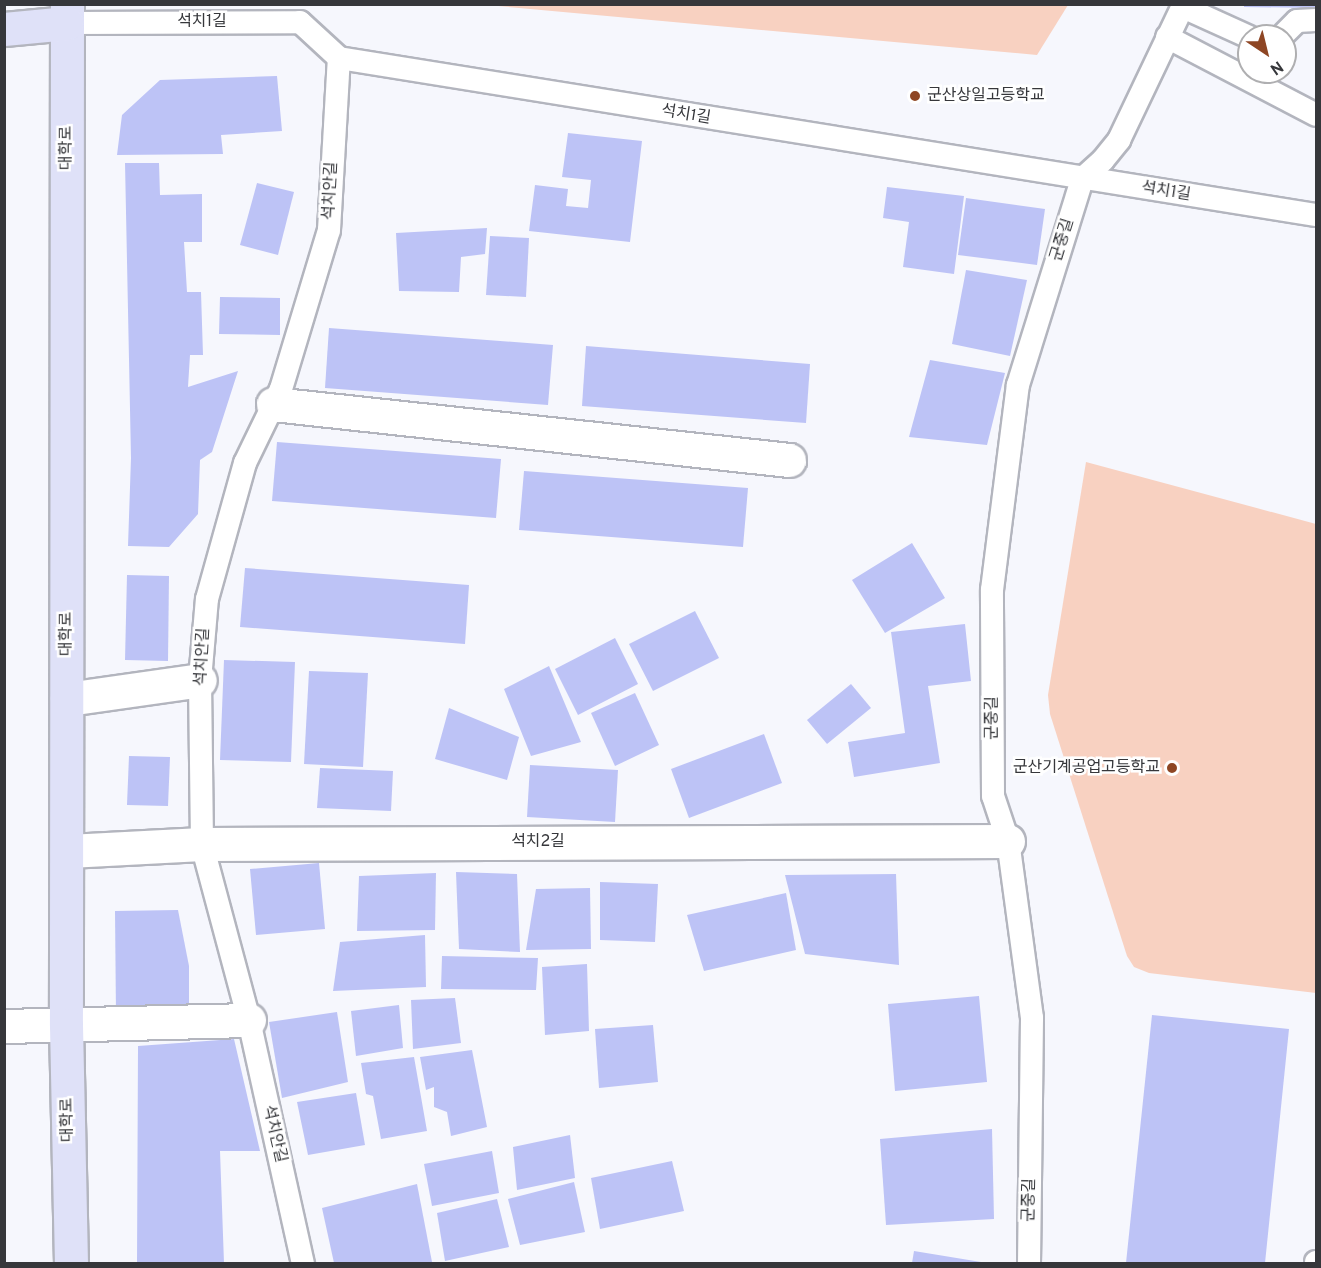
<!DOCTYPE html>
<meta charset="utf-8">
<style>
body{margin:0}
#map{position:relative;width:1321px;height:1268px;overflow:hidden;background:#f6f7fd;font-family:Overpass,"Noto Sans KR",sans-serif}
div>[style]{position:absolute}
.green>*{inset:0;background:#f8d1c1}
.building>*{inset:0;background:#bdc3f6}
.roads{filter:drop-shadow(2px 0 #b3b5be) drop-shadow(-2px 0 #b3b5be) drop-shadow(0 2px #b3b5be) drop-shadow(0 -2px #b3b5be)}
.lane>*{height:22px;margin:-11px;padding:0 11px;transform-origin:11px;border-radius:11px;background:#fff}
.street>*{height:33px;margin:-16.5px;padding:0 16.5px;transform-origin:16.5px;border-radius:16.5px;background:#fff}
.secondary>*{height:33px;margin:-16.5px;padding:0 16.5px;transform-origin:16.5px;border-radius:16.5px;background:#dfe1f8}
.dots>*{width:16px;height:16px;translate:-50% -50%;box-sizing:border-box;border:3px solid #fff;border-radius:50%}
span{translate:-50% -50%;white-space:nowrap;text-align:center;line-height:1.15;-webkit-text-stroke:5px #fff;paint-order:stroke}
.street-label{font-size:16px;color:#36373b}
.poi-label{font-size:16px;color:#36373b}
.left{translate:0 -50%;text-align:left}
.right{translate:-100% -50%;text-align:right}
.frame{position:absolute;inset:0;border:6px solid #36373b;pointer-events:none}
.north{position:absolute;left:1237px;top:24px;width:60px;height:60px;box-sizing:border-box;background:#fff;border:2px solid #afafb1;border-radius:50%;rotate:145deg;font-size:16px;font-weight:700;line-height:24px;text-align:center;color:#36373b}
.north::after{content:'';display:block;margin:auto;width:21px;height:27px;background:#8e4624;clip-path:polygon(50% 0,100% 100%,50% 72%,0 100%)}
</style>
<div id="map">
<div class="green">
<i style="clip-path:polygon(487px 5px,1068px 4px,1068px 5px,1037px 55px)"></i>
<i style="clip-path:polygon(1086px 462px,1316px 524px,1316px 993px,1149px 973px,1134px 967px,1127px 956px,1050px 714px,1048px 695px)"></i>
</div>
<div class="building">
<i style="clip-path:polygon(1244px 4px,1316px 4px,1316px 8px,1244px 7px)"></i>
<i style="clip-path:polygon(277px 76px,282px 131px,221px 135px,223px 154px,117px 155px,122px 115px,160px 80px)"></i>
<i style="clip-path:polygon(568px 133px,642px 141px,630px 242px,529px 231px,535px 185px,568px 189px,566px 206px,588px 208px,591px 180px,562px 177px)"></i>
<i style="clip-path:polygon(125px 163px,159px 163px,160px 195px,202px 194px,202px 242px,184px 242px,187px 292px,201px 292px,203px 355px,190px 355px,188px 387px,238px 371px,212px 452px,200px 460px,198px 514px,169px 547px,128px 546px,131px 458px)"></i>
<i style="clip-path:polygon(257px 183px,294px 192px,278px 255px,240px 245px)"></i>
<i style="clip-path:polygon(887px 187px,964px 196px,954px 274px,903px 267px,909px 222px,883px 218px)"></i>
<i style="clip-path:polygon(966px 198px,1045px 209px,1037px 265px,958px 255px)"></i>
<i style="clip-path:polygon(487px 228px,485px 254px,461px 257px,459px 292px,399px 291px,396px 233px)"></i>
<i style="clip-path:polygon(490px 236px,529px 238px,526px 297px,486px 295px)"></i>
<i style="clip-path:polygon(966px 270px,1027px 280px,1010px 356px,952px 344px)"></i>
<i style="clip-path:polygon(220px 297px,280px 298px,280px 335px,219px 334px)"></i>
<i style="clip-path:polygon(329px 328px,553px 345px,548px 405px,325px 388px)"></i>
<i style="clip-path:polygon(586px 346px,810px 364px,806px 423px,582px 406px)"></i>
<i style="clip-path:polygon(930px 360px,1005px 373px,987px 445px,909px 437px)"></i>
<i style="clip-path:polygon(277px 442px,501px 459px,496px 518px,272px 501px)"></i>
<i style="clip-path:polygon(524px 471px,748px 488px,743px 547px,519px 530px)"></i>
<i style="clip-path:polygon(912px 543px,945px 598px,885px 633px,852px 580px)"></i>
<i style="clip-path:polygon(245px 568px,469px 585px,465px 644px,240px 627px)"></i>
<i style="clip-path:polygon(127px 575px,169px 576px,168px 661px,125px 660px)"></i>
<i style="clip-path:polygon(695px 611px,719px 658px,653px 691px,629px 644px)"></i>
<i style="clip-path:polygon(965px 624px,971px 681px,928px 686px,940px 763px,854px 777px,848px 742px,905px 733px,891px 632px)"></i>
<i style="clip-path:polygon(615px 638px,638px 684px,578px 715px,555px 669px)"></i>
<i style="clip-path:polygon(224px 660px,295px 662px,291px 762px,220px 760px)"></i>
<i style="clip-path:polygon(549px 666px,581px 742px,531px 756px,504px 689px)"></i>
<i style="clip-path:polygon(309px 671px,368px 673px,363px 767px,304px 764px)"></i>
<i style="clip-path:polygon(851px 684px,871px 708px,827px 744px,807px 720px)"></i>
<i style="clip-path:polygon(635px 693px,659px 745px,615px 766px,591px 713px)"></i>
<i style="clip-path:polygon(449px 708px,519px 737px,507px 780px,435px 759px)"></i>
<i style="clip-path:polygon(764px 734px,782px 783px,689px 818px,671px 769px)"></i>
<i style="clip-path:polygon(129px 756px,170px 757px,168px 806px,127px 805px)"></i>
<i style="clip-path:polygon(530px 765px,618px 770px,615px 822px,527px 817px)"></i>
<i style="clip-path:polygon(320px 768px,393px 771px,391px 811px,317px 808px)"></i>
<i style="clip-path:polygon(319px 863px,325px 929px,256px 935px,250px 869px)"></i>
<i style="clip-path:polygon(456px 872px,517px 874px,520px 952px,459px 949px)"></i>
<i style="clip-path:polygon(436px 873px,435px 930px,357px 931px,359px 876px)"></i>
<i style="clip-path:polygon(896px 874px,899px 965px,805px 954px,785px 875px)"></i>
<i style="clip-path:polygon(600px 882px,658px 884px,655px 942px,600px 940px)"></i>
<i style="clip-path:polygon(590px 888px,591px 949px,526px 950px,536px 889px)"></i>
<i style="clip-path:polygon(786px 893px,796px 950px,704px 971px,687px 915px)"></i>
<i style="clip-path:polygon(178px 910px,189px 966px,189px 1016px,116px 1016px,115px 911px)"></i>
<i style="clip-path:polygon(425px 935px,426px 987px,333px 991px,340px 942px)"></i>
<i style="clip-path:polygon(442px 956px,538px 958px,536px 990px,441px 989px)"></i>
<i style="clip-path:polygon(587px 964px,589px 1031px,545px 1035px,542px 967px)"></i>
<i style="clip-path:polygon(979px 996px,987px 1082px,895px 1091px,888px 1004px)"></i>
<i style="clip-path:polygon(455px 998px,461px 1043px,413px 1049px,411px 1000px)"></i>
<i style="clip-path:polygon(399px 1005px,403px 1048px,356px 1056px,351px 1011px)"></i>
<i style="clip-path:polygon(337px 1012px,348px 1082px,282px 1098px,269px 1022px)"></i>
<i style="clip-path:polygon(1152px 1015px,1289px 1029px,1265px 1263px,1126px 1263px)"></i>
<i style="clip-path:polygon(653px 1025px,658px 1082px,599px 1088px,595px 1029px)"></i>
<i style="clip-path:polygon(234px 1039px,260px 1151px,220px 1151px,224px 1263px,137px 1263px,138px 1046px)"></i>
<i style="clip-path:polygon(472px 1050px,487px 1127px,451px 1136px,447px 1112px,434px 1107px,434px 1087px,426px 1090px,420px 1057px)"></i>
<i style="clip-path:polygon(414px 1057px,427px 1131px,381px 1139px,373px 1096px,366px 1094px,361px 1063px)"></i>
<i style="clip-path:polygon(356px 1093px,365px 1145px,308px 1155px,297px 1102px)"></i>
<i style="clip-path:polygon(992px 1129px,994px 1219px,886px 1225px,880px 1139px)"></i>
<i style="clip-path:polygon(570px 1135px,575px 1178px,517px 1190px,513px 1147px)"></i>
<i style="clip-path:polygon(492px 1151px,499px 1193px,432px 1206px,424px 1164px)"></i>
<i style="clip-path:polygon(672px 1161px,684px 1211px,600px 1229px,591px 1178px)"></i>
<i style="clip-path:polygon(574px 1182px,585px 1232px,520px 1245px,508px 1199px)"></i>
<i style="clip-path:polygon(417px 1184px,432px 1262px,334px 1263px,322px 1208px)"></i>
<i style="clip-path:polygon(497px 1199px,509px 1247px,445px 1261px,437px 1213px)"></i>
<i style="clip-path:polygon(914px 1251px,981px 1262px,980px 1263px,912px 1263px)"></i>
</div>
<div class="roads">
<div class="lane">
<i style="left:1183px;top:7px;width:72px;rotate:24.4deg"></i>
<i style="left:67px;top:23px;width:233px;rotate:-0.2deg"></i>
<i style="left:300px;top:22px;width:53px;rotate:42.7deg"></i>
<i style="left:339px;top:58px;width:990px;rotate:9.13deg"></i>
<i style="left:1282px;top:36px;width:21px;rotate:-45deg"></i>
<i style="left:1297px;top:21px;width:19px;rotate:-3deg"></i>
<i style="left:1167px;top:37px;width:168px;rotate:27.6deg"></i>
<i style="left:1082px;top:179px;width:28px;rotate:-42deg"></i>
<i style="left:1103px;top:160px;width:26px;rotate:-51deg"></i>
<i style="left:1119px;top:140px;width:151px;rotate:-64.5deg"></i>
<i style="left:303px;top:1264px;width:250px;rotate:-102.5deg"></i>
<i style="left:249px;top:1020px;width:182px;rotate:-105deg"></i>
<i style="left:202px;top:844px;width:164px;rotate:-90.7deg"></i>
<i style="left:200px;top:680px;width:81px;rotate:-85.1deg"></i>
<i style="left:207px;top:599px;width:141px;rotate:-74.4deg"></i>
<i style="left:245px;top:463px;width:82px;rotate:-64.1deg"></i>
<i style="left:281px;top:389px;width:166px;rotate:-73.2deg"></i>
<i style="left:329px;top:230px;width:172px;rotate:-86.7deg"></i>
<i style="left:1029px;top:1264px;width:246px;rotate:-89.3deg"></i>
<i style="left:1032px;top:1018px;width:179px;rotate:-97.7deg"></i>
<i style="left:1008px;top:841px;width:47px;rotate:-108.4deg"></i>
<i style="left:993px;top:796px;width:206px;rotate:-90.3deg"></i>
<i style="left:992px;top:590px;width:207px;rotate:-82.8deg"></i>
<i style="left:1018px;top:385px;width:216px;rotate:-72.7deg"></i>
<i style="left:1316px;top:1264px;width:2px;rotate:-90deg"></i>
</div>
<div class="street">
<i style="left:273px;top:404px;width:519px;rotate:6.19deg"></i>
<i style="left:67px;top:699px;width:134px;rotate:-8.1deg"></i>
<i style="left:68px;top:851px;width:134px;rotate:-3deg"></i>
<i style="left:202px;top:844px;width:806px;rotate:-0.21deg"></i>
<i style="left:4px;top:1026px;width:245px;rotate:-1.4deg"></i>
</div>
<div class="secondary">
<i style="left:67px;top:4px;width:1021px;rotate:90.06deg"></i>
<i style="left:66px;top:1025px;width:239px;rotate:88.8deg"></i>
<i style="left:4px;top:29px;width:63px;rotate:-5.4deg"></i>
</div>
</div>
<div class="dots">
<i style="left:915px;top:96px;background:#8e4624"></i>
<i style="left:1172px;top:768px;background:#8e4624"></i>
</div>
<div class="street-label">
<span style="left:202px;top:22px">석치1길</span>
<span style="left:686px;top:115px;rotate:9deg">석치1길</span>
<span style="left:67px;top:148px;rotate:-90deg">대학로</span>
<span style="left:331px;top:191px;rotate:-87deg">석치안길</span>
<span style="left:1166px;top:192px;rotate:9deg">석치1길</span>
<span style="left:1063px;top:240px;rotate:-73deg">군중길</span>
<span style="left:67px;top:634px;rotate:-90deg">대학로</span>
<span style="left:203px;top:657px;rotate:-87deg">석치안길</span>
<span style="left:993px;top:718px;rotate:-90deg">군중길</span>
<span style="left:538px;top:842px">석치2길</span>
<span style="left:68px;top:1120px;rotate:-91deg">대학로</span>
<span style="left:274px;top:1134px;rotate:77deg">석치안길</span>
<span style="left:1030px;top:1200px;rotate:-89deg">군중길</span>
</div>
<div class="poi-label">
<span class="left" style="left:927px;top:96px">군산상일고등학교</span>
<span class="right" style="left:1160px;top:768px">군산기계공업고등학교</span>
</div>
<div class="frame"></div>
<div class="north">N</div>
</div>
